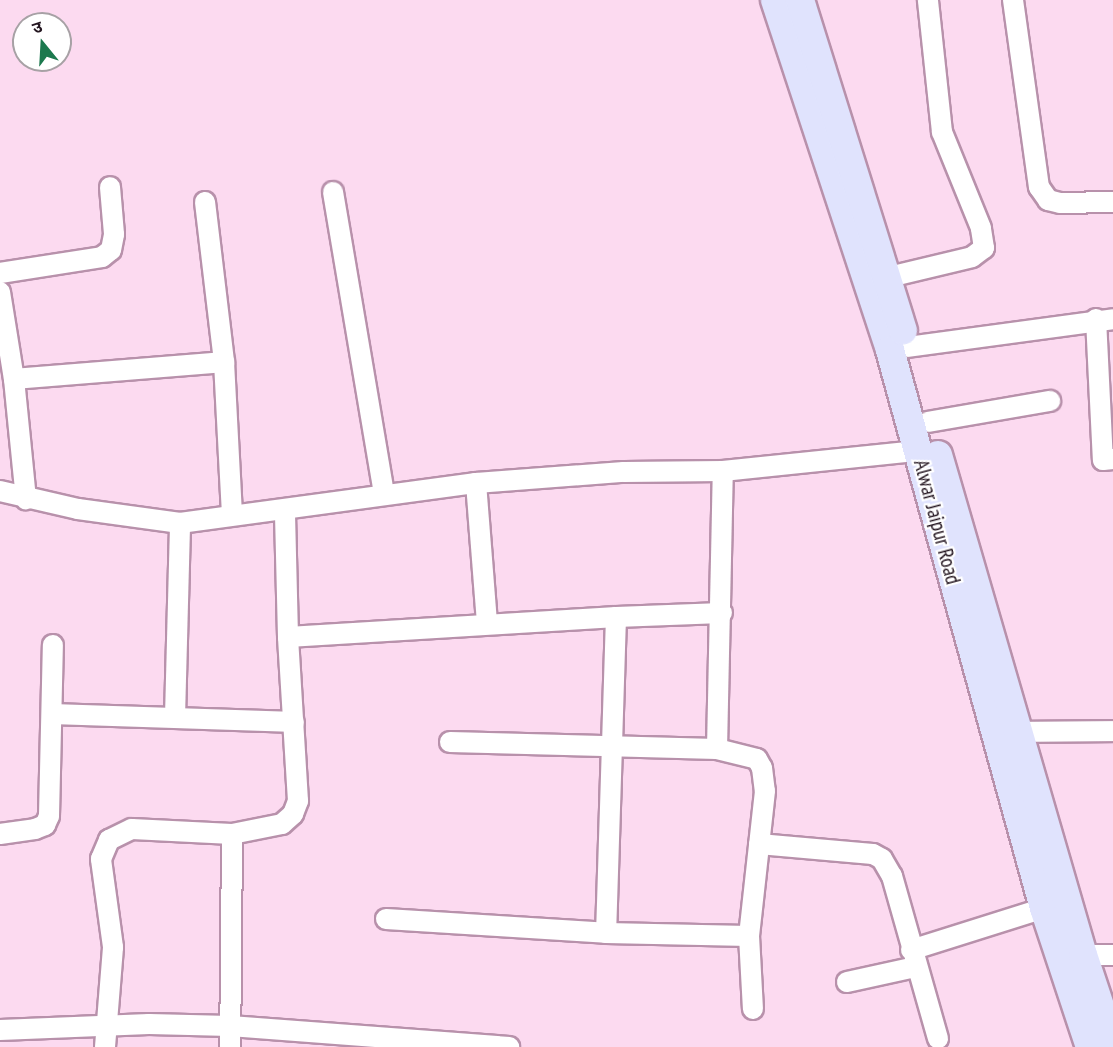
<!DOCTYPE html>
<meta charset="utf-8">
<style>
body{margin:0}
#map{position:relative;width:1113px;height:1047px;overflow:hidden;background:#fcdaf0;font-family:"PT Sans Narrow","Noto Sans Devanagari",sans-serif}
div>[style]{position:absolute}
.roads{filter:drop-shadow(2px 0 #b891ab) drop-shadow(-2px 0 #b891ab) drop-shadow(0 2px #b891ab) drop-shadow(0 -2px #b891ab)}
.street>*{height:20px;margin:-10px;padding:0 10px;transform-origin:10px;border-radius:10px;background:#fff}
.secondary>*{height:28px;margin:-14px;padding:0 14px;transform-origin:14px;border-radius:14px;background:#e0e3fd}
span{translate:-50% -50%;white-space:nowrap;text-align:center;line-height:1.15;-webkit-text-stroke:4.5px #fff;paint-order:stroke}
.street-label{font-size:21px;color:#23151f}
.north{position:absolute;left:12px;top:12px;width:60px;height:60px;box-sizing:border-box;background:#fff;border:2px solid #a7a1a5;border-radius:50%;rotate:342deg;font-size:16px;font-weight:700;line-height:24px;text-align:center;color:#23151f}
.north::after{content:'';display:block;margin:auto;width:21px;height:27px;background:#1c794e;clip-path:polygon(50% 0,100% 100%,50% 72%,0 100%)}
</style>
<div id="map">
<div class="roads">
<div class="street">
<i style="left:1013px;top:0;width:189px;rotate:82.1deg"></i>
<i style="left:1039px;top:187px;width:16px;rotate:55deg"></i>
<i style="left:1048px;top:200px;width:12px;rotate:14deg"></i>
<i style="left:1060px;top:203px;width:53px;rotate:-1.1deg"></i>
<i style="left:333px;top:192px;width:306px;rotate:80.4deg"></i>
<i style="left:205px;top:202px;width:161px;rotate:83.2deg"></i>
<i style="left:224px;top:362px;width:153px;rotate:87deg"></i>
<i style="left:0;top:273px;width:103px;rotate:-8.9deg"></i>
<i style="left:102px;top:257px;width:11px;rotate:-38deg"></i>
<i style="left:111px;top:250px;width:16px;rotate:-79deg"></i>
<i style="left:114px;top:234px;width:47px;rotate:-94.9deg"></i>
<i style="left:889px;top:277px;width:85px;rotate:-13.5deg"></i>
<i style="left:972px;top:257px;width:15px;rotate:-37deg"></i>
<i style="left:984px;top:248px;width:20px;rotate:-99deg"></i>
<i style="left:981px;top:228px;width:104px;rotate:-112.1deg"></i>
<i style="left:942px;top:132px;width:133px;rotate:-96.1deg"></i>
<i style="left:0;top:292px;width:88px;rotate:80.9deg"></i>
<i style="left:14px;top:379px;width:121px;rotate:84.3deg"></i>
<i style="left:1096px;top:319px;width:141px;rotate:87.2deg"></i>
<i style="left:1103px;top:460px;width:10px;rotate:-6deg"></i>
<i style="left:907px;top:347px;width:208px;rotate:-7.7deg"></i>
<i style="left:14px;top:379px;width:211px;rotate:-4.6deg"></i>
<i style="left:928px;top:422px;width:124px;rotate:-9.8deg"></i>
<i style="left:476px;top:483px;width:139px;rotate:85.5deg"></i>
<i style="left:0;top:491px;width:80px;rotate:13deg"></i>
<i style="left:78px;top:509px;width:103px;rotate:7.8deg"></i>
<i style="left:180px;top:523px;width:299px;rotate:-7.7deg"></i>
<i style="left:476px;top:483px;width:148px;rotate:-4.3deg"></i>
<i style="left:624px;top:472px;width:99px;rotate:-0.6deg"></i>
<i style="left:723px;top:471px;width:195px;rotate:-5.9deg"></i>
<i style="left:616px;top:617px;width:106px;rotate:-2.2deg"></i>
<i style="left:288px;top:637px;width:329px;rotate:-3.5deg"></i>
<i style="left:616px;top:617px;width:316px;rotate:91.8deg"></i>
<i style="left:54px;top:714px;width:240px;rotate:1.9deg"></i>
<i style="left:175px;top:717px;width:194px;rotate:-88.5deg"></i>
<i style="left:1018px;top:732px;width:95px;rotate:-0.6deg"></i>
<i style="left:450px;top:742px;width:267px;rotate:1.5deg"></i>
<i style="left:717px;top:749px;width:41px;rotate:14deg"></i>
<i style="left:757px;top:759px;width:10px;rotate:61deg"></i>
<i style="left:762px;top:768px;width:23px;rotate:83deg"></i>
<i style="left:765px;top:791px;width:146px;rotate:96.3deg"></i>
<i style="left:749px;top:936px;width:73px;rotate:86.9deg"></i>
<i style="left:717px;top:749px;width:278px;rotate:-88.8deg"></i>
<i style="left:0;top:834px;width:35px;rotate:-8deg"></i>
<i style="left:35px;top:829px;width:11px;rotate:-22deg"></i>
<i style="left:45px;top:825px;width:10px;rotate:-66deg"></i>
<i style="left:49px;top:816px;width:171px;rotate:-88.7deg"></i>
<i style="left:232px;top:834px;width:51px;rotate:-11.3deg"></i>
<i style="left:282px;top:824px;width:15px;rotate:-42deg"></i>
<i style="left:293px;top:814px;width:14px;rotate:-69deg"></i>
<i style="left:298px;top:801px;width:164px;rotate:-93.5deg"></i>
<i style="left:288px;top:637px;width:126px;rotate:-91.4deg"></i>
<i style="left:759px;top:844px;width:114px;rotate:5deg"></i>
<i style="left:873px;top:854px;width:10px;rotate:29deg"></i>
<i style="left:882px;top:859px;width:20px;rotate:60deg"></i>
<i style="left:892px;top:876px;width:169px;rotate:74.2deg"></i>
<i style="left:386px;top:919px;width:220px;rotate:3.6deg"></i>
<i style="left:606px;top:933px;width:143px;rotate:1.2deg"></i>
<i style="left:911px;top:950px;width:139px;rotate:-17.5deg"></i>
<i style="left:1083px;top:955px;width:30px"></i>
<i style="left:847px;top:982px;width:70px;rotate:-12.4deg"></i>
<i style="left:0;top:1030px;width:149px;rotate:-2.3deg"></i>
<i style="left:149px;top:1024px;width:81px;rotate:1.4deg"></i>
<i style="left:230px;top:1026px;width:280px;rotate:4.3deg"></i>
<i style="left:105px;top:1047px;width:100px;rotate:-85.4deg"></i>
<i style="left:113px;top:947px;width:89px;rotate:-97.8deg"></i>
<i style="left:101px;top:859px;width:21px;rotate:-67deg"></i>
<i style="left:109px;top:840px;width:25px;rotate:-26deg"></i>
<i style="left:132px;top:829px;width:100px;rotate:2.9deg"></i>
<i style="left:232px;top:834px;width:213px;rotate:90.5deg"></i>
</div>
<div class="secondary">
<i style="left:775px;top:0;width:368px;rotate:71.8deg"></i>
<i style="left:890px;top:350px;width:579px;rotate:74.57deg"></i>
<i style="left:1044px;top:908px;width:146px;rotate:71.7deg"></i>
<i style="left:800px;top:0;width:346px;rotate:72.7deg"></i>
<i style="left:938px;top:455px;width:521px;rotate:73.83deg"></i>
<i style="left:1083px;top:955px;width:95px;rotate:71.6deg"></i>
</div>
</div>
<div class="street-label">
<span style="left:937px;top:522px;rotate:75deg">Alwar Jaipur Road</span>
</div>
<div class="north">उ</div>
</div>
